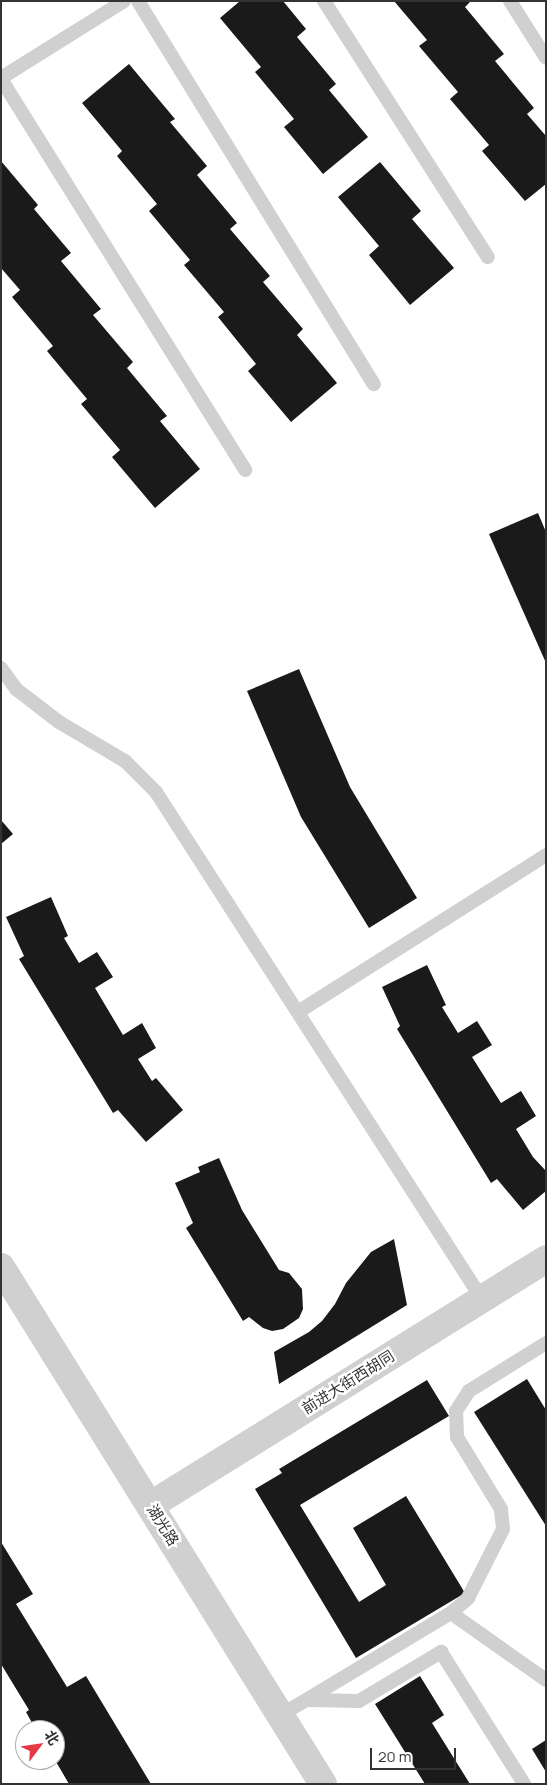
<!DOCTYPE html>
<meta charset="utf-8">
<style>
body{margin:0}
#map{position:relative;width:547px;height:1785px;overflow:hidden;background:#fff;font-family:Manrope,"Noto Sans SC",sans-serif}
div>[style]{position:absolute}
.building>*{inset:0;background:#1a1a1a}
.service>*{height:14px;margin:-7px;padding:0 7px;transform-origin:7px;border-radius:7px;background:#d0d0d0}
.minor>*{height:28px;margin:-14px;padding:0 14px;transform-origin:14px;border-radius:14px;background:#d0d0d0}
.tertiary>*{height:28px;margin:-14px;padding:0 14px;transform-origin:14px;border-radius:14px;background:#d0d0d0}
span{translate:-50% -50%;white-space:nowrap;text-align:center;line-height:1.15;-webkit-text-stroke:5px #fff;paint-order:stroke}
.street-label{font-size:15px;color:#333}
.frame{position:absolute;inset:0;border:2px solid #333;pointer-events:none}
.north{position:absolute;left:15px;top:1720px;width:50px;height:50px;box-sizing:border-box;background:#fff;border:1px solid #adadad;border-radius:50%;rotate:59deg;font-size:14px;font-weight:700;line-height:20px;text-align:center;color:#333}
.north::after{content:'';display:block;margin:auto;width:18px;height:22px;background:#e63946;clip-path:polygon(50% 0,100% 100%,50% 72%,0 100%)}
.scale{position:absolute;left:370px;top:1748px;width:86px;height:22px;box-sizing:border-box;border:2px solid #333;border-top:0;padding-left:6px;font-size:15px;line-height:18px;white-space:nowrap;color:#333;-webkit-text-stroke:4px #fff;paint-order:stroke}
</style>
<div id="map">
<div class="building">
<i style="clip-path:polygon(240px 1px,283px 1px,306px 29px,297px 37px,336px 84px,329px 90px,368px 137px,323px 174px,284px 127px,294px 119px,255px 72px,261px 67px,220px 18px)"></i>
<i style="clip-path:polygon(394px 1px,470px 2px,465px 7px,504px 54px,495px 61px,534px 108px,527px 114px,546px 136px,546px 184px,525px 201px,482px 151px,489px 145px,450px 99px,458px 92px,419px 46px,427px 40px)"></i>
<i style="clip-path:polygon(129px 64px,175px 119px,170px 122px,207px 166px,197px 175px,237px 223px,230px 229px,270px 276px,263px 282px,303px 329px,297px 335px,337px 383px,291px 422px,248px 371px,256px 364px,218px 317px,224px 312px,184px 265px,190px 260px,149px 211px,157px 204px,117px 156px,122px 151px,82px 103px)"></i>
<i style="clip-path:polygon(1px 161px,38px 205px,34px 209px,71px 253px,61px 261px,101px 309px,93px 315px,133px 362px,127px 368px,167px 416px,160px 421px,200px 469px,155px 508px,112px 457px,120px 450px,81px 404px,87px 399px,47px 351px,53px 346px,12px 297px,20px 290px,1px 268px)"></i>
<i style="clip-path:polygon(380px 162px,421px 211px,412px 219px,454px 268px,410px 305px,369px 255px,379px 246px,338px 197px)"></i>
<i style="clip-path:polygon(538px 513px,546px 532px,546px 663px,489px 534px)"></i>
<i style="clip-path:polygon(299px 669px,350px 787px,417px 898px,369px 928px,301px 817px,247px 691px)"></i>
<i style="clip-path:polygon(1px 820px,13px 834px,1px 844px)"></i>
<i style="clip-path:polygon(51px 897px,68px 936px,64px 938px,79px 963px,97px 952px,113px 977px,95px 988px,123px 1035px,142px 1023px,156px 1048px,138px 1059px,152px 1081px,156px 1078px,183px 1110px,146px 1142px,118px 1110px,113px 1113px,19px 959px,24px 956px,6px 917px)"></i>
<i style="clip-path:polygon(427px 965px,446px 1005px,442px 1007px,458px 1033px,477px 1021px,492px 1045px,472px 1057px,501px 1103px,521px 1091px,536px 1116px,516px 1129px,533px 1157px,546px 1171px,546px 1191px,523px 1210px,497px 1179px,491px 1183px,397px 1029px,400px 1026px,382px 987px)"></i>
<i style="clip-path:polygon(219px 1158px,242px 1210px,279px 1270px,289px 1273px,302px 1289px,303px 1309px,299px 1318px,283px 1329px,272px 1331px,263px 1328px,249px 1317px,243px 1321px,186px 1228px,193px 1223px,175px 1183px,200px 1172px,198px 1167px)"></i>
<i style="clip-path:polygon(394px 1239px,407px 1305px,279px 1384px,274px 1352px,309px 1332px,322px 1321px,335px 1304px,346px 1283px,371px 1252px)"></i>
<i style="clip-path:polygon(527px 1379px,546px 1410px,546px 1526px,474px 1412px)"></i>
<i style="clip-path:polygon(427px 1380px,449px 1416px,300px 1505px,359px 1602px,386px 1585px,353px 1528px,406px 1496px,465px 1593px,356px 1658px,255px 1489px,282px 1473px,279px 1469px)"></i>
<i style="clip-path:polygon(1px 1542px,33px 1594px,16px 1604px,67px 1687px,86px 1676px,151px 1784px,69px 1784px,55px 1760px,55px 1730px,36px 1730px,26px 1712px,29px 1710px,1px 1664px)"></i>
<i style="clip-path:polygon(420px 1676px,444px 1715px,432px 1723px,470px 1784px,425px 1784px,375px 1704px)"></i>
<i style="clip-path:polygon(546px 1740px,546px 1772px,532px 1749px)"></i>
</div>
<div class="service">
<i style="left:138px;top:1px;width:450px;rotate:58.4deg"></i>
<i style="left:324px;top:1px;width:304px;rotate:57.4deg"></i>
<i style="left:510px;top:1px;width:67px;rotate:57.7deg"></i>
<i style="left:1px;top:78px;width:145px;rotate:-32deg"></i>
<i style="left:1px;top:79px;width:461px;rotate:58deg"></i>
<i style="left:1px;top:668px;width:26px;rotate:54deg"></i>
<i style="left:16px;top:689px;width:54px;rotate:37.5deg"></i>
<i style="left:59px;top:722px;width:77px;rotate:30.6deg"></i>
<i style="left:125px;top:761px;width:44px;rotate:45deg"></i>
<i style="left:156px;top:792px;width:603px;rotate:57.26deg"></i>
<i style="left:298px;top:1012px;width:294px;rotate:-32.3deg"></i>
<i style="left:451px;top:1613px;width:116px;rotate:35.2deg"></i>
<i style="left:308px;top:1700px;width:51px;rotate:1.1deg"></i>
<i style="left:359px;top:1701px;width:96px;rotate:-30.9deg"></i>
<i style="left:441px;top:1652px;width:156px;rotate:57.8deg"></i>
<i style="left:281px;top:1715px;width:198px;rotate:-31deg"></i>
<i style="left:451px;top:1613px;width:23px;rotate:-41deg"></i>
<i style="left:468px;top:1598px;width:77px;rotate:-63.1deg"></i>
<i style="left:503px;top:1529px;width:20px;rotate:-96deg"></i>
<i style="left:501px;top:1509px;width:84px;rotate:-121.4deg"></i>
<i style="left:457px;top:1437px;width:26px;rotate:-92deg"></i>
<i style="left:456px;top:1411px;width:24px;rotate:-57deg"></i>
<i style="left:469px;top:1391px;width:91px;rotate:-31.9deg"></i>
</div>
<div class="minor">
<i style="left:151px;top:1505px;width:465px;rotate:-31.9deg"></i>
</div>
<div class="tertiary">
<i style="left:1px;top:1267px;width:609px;rotate:58.08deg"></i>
</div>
<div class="street-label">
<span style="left:348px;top:1382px;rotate:-32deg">前进大街西胡同</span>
<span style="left:163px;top:1525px;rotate:58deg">湖光路</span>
</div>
<div class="frame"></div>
<div class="north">北</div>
<div class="scale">20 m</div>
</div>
